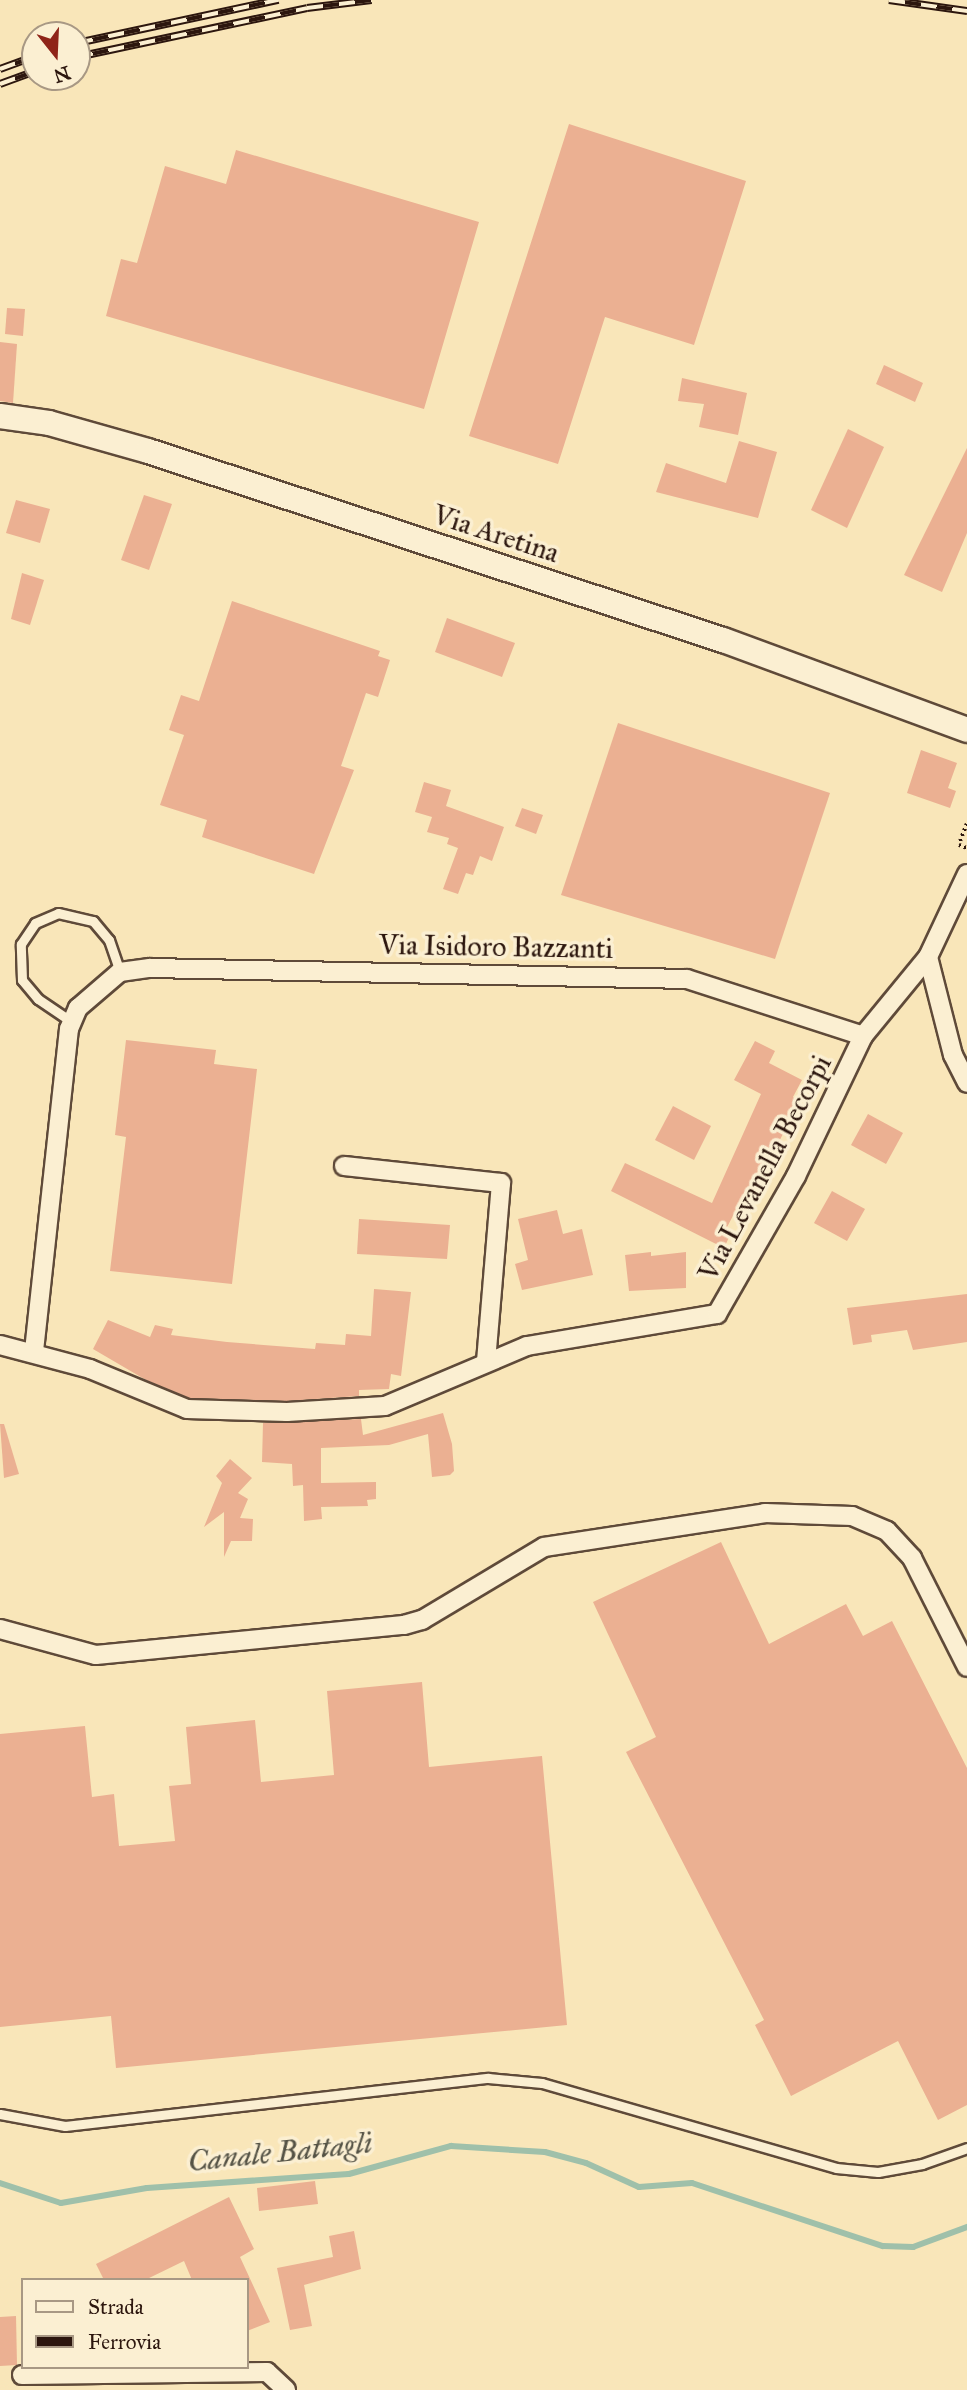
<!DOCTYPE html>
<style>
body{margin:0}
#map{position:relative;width:967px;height:2390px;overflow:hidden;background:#f9e6b9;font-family:"IM FELL Great Primer",serif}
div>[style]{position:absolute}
.stream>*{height:6px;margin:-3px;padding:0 3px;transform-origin:3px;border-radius:3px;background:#9fc0aa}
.building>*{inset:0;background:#ebb092}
.path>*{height:3.5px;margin-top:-1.75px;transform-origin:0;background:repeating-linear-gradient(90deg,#2c160e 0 2px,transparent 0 5.5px)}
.roads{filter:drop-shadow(2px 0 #5f4a39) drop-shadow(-2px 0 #5f4a39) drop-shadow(0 2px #5f4a39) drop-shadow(0 -2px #5f4a39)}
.lane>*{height:9px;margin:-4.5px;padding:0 4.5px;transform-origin:4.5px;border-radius:4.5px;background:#fbefd2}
.street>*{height:18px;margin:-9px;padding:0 9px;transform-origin:9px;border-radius:9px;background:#fbefd2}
.secondary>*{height:24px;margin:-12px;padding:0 12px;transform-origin:12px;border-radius:12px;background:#fbefd2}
.rail>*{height:8px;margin-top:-4px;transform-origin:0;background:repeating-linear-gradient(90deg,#fbefd2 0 16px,#2c160e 0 32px);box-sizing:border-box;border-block:2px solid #2c160e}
span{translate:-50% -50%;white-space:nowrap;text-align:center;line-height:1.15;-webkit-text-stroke:7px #fbefd2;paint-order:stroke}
.street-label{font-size:28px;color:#2c160e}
.water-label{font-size:30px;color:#545245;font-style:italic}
.legend{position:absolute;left:21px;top:2278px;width:228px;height:91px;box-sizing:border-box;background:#fbefd2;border:2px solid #a89884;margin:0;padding:9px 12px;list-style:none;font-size:21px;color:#2c160e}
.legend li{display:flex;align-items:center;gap:14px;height:35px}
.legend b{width:35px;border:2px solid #a89884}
.north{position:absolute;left:21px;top:21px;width:70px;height:70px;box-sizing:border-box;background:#fbefd2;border:2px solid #a89884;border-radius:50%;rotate:162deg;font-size:19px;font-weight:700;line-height:28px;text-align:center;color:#2c160e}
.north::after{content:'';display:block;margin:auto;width:24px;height:32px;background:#8f2418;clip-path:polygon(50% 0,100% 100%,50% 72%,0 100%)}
</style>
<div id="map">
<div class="stream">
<i style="left:0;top:2183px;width:64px;rotate:18.2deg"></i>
<i style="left:61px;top:2203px;width:87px;rotate:-9.9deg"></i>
<i style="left:147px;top:2188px;width:202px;rotate:-4deg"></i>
<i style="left:349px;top:2174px;width:106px;rotate:-15.4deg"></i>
<i style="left:451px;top:2146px;width:94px;rotate:3.7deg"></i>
<i style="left:545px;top:2152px;width:42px;rotate:15deg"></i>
<i style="left:586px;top:2163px;width:58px;rotate:24.4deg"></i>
<i style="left:639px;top:2187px;width:53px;rotate:-4.3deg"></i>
<i style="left:692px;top:2183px;width:201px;rotate:18.3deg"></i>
<i style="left:883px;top:2246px;width:30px;rotate:2deg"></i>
<i style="left:913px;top:2247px;width:58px;rotate:-20.3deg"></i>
</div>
<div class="building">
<i style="clip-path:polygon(569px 124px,746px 181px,694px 345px,605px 317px,558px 464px,469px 436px)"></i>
<i style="clip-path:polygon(236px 150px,479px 222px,424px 409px,106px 316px,121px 259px,137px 263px,165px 166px,226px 184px)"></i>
<i style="clip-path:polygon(7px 308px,25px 309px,23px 336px,5px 334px)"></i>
<i style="clip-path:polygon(0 342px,17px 344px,13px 403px,0 401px)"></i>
<i style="clip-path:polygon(884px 365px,923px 383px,915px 402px,876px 384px)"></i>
<i style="clip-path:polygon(682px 378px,747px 393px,738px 435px,699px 427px,704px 404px,678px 401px)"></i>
<i style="clip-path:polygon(848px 429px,884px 447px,847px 528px,811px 510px)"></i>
<i style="clip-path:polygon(739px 441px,777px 452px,758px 518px,656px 492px,666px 463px,726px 483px)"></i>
<i style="clip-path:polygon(967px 448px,967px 533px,942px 592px,904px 575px)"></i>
<i style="clip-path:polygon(144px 495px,172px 504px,149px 570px,121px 560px)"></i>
<i style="clip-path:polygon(16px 500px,50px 509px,40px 543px,6px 533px)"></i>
<i style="clip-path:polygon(22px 573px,44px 580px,30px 625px,11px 619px)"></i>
<i style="clip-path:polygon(232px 601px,380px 651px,378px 656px,390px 660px,378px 697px,366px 693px,341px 766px,354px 770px,314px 874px,202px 837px,207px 820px,160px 805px,184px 735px,169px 730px,181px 695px,199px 701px)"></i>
<i style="clip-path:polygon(447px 618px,515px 643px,502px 677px,435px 652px)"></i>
<i style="clip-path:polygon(618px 723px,830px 793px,775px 959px,561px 895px)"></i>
<i style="clip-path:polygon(921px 750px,957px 763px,948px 788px,956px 791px,950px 808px,907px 793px)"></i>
<i style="clip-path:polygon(424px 782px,451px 790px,446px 806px,504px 827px,492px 861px,480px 856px,473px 875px,466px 873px,458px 894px,443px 889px,458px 848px,447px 844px,449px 838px,427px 832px,432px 817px,415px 812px)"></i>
<i style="clip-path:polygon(522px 808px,543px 815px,536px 834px,515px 826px)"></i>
<i style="clip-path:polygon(126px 1040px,216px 1050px,214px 1064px,257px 1069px,232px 1284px,110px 1271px,126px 1137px,115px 1135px)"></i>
<i style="clip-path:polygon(755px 1041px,775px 1051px,769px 1063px,802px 1080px,793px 1097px,800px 1101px,753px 1192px,747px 1189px,725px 1231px,731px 1233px,724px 1248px,611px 1191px,625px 1163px,712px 1203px,761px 1094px,734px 1080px)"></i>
<i style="clip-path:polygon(673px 1106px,711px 1126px,694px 1160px,655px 1140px)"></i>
<i style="clip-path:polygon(868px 1114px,903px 1133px,886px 1164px,851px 1145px)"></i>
<i style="clip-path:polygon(832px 1191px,865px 1209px,847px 1241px,814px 1223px)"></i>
<i style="clip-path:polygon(557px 1210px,563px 1234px,582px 1229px,593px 1275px,522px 1290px,515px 1264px,528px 1260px,518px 1219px)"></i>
<i style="clip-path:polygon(359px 1219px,450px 1225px,447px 1259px,357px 1254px)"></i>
<i style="clip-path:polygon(651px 1252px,651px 1256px,686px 1252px,686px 1288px,629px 1291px,625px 1255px)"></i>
<i style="clip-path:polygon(374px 1289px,411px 1292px,401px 1376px,391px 1374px,389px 1389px,359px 1390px,359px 1396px,287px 1401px,189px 1398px,146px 1380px,93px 1349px,108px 1320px,150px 1337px,155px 1325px,173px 1329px,171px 1335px,227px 1342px,315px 1349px,316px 1343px,345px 1345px,346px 1334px,371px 1336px)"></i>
<i style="clip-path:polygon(967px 1294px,967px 1342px,913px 1350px,907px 1330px,871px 1335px,872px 1342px,853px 1345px,847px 1308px)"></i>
<i style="clip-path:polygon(443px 1413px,452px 1444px,454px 1471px,450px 1475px,432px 1477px,428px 1434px,389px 1445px,321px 1448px,321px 1483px,376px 1482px,376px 1499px,367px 1500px,368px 1506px,321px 1507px,322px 1519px,304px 1521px,303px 1485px,293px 1486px,292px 1464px,262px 1462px,263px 1423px,361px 1419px,363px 1435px)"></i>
<i style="clip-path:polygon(0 1424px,4px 1424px,19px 1474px,4px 1478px)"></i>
<i style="clip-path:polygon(230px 1459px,252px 1478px,238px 1493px,248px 1499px,240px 1518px,253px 1519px,252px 1541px,231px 1541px,224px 1557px,224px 1512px,204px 1527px,222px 1483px,216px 1476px)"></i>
<i style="clip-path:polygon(721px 1542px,769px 1644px,846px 1604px,863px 1636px,892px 1621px,967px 1768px,967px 2105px,938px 2120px,898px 2041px,791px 2096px,755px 2025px,764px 2020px,626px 1752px,656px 1737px,593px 1602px)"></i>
<i style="clip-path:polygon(422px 1682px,429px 1767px,542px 1756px,567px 2025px,116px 2068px,111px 2016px,0 2027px,0 1734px,85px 1726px,92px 1797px,114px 1794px,119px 1846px,175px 1841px,169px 1786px,191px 1784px,186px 1727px,255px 1720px,261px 1782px,334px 1775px,327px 1691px)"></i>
<i style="clip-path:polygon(315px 2181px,318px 2204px,259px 2211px,257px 2188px)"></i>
<i style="clip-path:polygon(229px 2197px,254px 2249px,240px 2257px,270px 2322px,247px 2331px,247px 2280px,192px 2280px,184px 2261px,145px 2280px,104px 2280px,96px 2264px)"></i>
<i style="clip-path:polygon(354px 2231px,361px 2269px,304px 2285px,312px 2326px,290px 2330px,277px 2268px,333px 2257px,329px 2236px)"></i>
<i style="clip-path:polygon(16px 2316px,17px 2365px,0 2366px,0 2317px)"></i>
</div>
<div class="path">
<i style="left:967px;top:824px;width:22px;rotate:111deg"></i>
<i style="left:959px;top:845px;width:9px;rotate:21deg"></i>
</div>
<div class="roads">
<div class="lane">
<i style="left:72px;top:1022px;width:41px;rotate:-145.9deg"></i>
<i style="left:38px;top:999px;width:25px;rotate:-130deg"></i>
<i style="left:22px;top:980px;width:36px;rotate:-92deg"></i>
<i style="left:21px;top:944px;width:25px;rotate:-56deg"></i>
<i style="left:35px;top:923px;width:25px;rotate:-23deg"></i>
<i style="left:58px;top:913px;width:36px;rotate:13deg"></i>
<i style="left:93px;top:921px;width:25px;rotate:50deg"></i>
<i style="left:109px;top:940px;width:34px;rotate:71deg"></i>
<i style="left:0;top:2114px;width:66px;rotate:10.5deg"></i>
<i style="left:65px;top:2126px;width:426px;rotate:-6.5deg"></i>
<i style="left:488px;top:2078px;width:54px;rotate:5.3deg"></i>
<i style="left:542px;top:2083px;width:306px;rotate:16.1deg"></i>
<i style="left:836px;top:2168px;width:42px;rotate:5.4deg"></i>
<i style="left:878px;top:2172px;width:45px;rotate:-10.3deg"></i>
<i style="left:922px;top:2164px;width:48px;rotate:-19.6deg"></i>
</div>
<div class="street">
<i style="left:967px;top:874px;width:92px;rotate:115.2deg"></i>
<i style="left:928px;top:957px;width:101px;rotate:75.7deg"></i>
<i style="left:953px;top:1055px;width:31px;rotate:63deg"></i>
<i style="left:344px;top:1166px;width:158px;rotate:6.2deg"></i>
<i style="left:501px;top:1183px;width:178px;rotate:94.8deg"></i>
<i style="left:0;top:1345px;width:93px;rotate:14.9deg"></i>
<i style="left:90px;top:1369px;width:105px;rotate:22.4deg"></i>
<i style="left:187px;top:1409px;width:100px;rotate:1.7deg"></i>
<i style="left:287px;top:1412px;width:98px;rotate:-3.5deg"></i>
<i style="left:385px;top:1406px;width:154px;rotate:-22.9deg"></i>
<i style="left:527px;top:1346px;width:193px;rotate:-9.6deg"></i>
<i style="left:717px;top:1314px;width:159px;rotate:-60.2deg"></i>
<i style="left:796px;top:1176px;width:155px;rotate:-64.4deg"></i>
<i style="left:863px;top:1036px;width:102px;rotate:-50.6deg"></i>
<i style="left:34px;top:1351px;width:324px;rotate:-83.8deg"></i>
<i style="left:69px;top:1029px;width:23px;rotate:-67deg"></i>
<i style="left:78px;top:1008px;width:55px;rotate:-40.6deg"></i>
<i style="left:120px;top:972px;width:30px;rotate:-8deg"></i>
<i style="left:150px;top:968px;width:537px;rotate:1.17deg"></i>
<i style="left:687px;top:979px;width:185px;rotate:17.9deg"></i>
<i style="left:0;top:1629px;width:99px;rotate:15.2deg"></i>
<i style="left:96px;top:1655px;width:309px;rotate:-5.6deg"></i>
<i style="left:404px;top:1625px;width:19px;rotate:-16deg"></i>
<i style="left:422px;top:1620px;width:142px;rotate:-30.9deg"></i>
<i style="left:544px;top:1547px;width:224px;rotate:-8.7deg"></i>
<i style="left:765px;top:1513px;width:87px;rotate:2deg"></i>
<i style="left:852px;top:1516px;width:38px;rotate:23deg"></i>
<i style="left:887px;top:1531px;width:37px;rotate:47deg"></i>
<i style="left:912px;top:1558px;width:122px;rotate:63.2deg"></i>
<i style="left:22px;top:2375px;width:245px;rotate:-0.7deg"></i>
<i style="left:267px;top:2372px;width:26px;rotate:43deg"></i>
</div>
<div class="secondary">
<i style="left:0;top:416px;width:49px;rotate:8.1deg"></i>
<i style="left:49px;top:423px;width:103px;rotate:15.8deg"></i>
<i style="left:148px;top:451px;width:605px;rotate:18.2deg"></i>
<i style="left:723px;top:640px;width:260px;rotate:20.2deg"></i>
</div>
</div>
<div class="rail">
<i style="left:889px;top:0;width:79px;rotate:8deg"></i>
<i style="left:77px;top:43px;width:206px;rotate:-12.1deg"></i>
<i style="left:77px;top:57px;width:235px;rotate:-12deg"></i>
<i style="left:307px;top:8px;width:65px;rotate:-7deg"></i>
<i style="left:0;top:69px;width:37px;rotate:-20deg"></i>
<i style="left:0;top:84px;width:37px;rotate:-20deg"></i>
</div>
<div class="street-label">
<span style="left:496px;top:534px;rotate:18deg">Via Aretina</span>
<span style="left:496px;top:947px;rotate:1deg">Via Isidoro Bazzanti</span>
<span style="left:765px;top:1168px;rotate:-62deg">Via Levanella Becorpi</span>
</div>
<div class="water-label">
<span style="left:280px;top:2152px;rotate:-6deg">Canale Battagli</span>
</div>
<ul class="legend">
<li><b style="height:9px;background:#fbefd2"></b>Strada</li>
<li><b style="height:9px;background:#2c160e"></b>Ferrovia</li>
</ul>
<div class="north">N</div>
</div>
